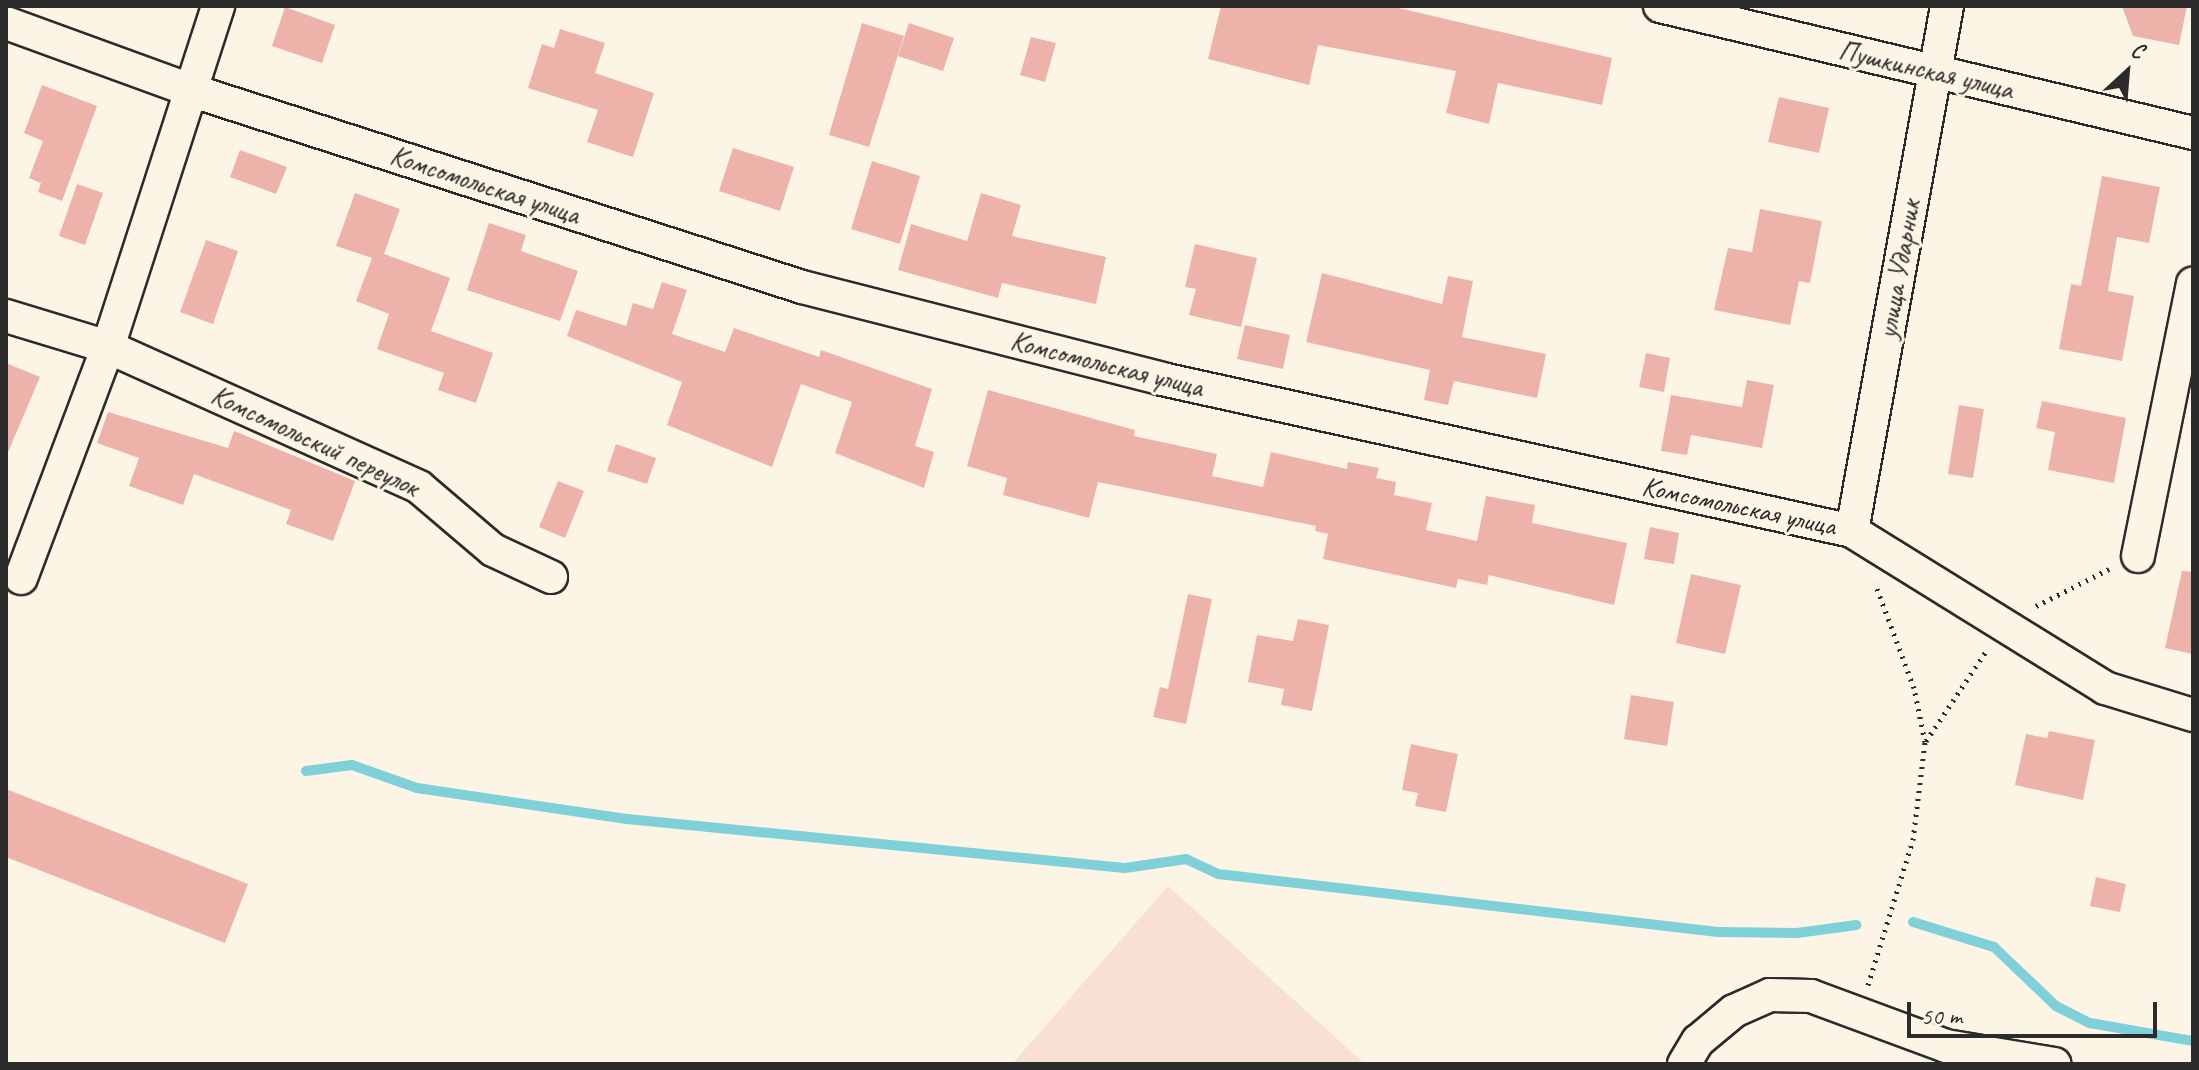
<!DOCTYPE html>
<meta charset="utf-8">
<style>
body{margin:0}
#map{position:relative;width:2199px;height:1070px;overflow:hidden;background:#fcf5e5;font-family:Caveat,sans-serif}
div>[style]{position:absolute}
.built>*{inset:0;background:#f8e1d3}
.stream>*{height:10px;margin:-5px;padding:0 5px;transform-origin:5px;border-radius:5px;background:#80d0d9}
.building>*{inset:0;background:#edb3aa}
.path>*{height:5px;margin-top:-2.5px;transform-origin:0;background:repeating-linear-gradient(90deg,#2b2b2b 0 2px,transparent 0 8px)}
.roads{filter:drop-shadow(2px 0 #2b2b2b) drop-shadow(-2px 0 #2b2b2b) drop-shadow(0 2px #2b2b2b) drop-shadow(0 -2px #2b2b2b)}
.street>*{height:32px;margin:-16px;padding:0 16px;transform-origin:16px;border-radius:16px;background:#fcf5e5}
span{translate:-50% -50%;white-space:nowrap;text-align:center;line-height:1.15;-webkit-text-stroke:6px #fcf5e5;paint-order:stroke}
.street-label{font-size:28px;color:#2b2b2b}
.frame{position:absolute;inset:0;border:8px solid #2b2b2b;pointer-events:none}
.north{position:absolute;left:2087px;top:32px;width:80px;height:80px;-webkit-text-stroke:6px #fcf5e5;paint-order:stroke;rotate:26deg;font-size:22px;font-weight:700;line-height:32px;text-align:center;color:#2b2b2b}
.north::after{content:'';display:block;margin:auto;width:28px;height:36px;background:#2b2b2b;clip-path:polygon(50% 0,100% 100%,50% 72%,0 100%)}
.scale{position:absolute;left:1907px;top:1002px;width:250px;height:36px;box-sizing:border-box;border:4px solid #2b2b2b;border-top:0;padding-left:10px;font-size:24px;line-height:28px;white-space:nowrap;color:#2b2b2b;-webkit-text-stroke:6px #fcf5e5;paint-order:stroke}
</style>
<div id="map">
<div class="built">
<i style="clip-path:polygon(1168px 886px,1365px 1064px,1012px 1064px)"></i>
</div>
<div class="stream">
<i style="left:306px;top:771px;width:46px;rotate:-7.4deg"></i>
<i style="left:352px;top:765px;width:69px;rotate:19.5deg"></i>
<i style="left:417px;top:788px;width:212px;rotate:8.4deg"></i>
<i style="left:627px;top:819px;width:500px;rotate:5.62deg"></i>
<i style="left:1125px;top:868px;width:62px;rotate:-8.4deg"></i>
<i style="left:1186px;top:859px;width:35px;rotate:25deg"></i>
<i style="left:1218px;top:874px;width:503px;rotate:6.62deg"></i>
<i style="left:1718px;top:932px;width:79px;rotate:0.7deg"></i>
<i style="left:1797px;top:933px;width:60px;rotate:-7.7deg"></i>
<i style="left:1913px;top:922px;width:85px;rotate:17.2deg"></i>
<i style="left:1994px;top:947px;width:86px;rotate:43.6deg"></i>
<i style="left:2056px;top:1006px;width:38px;rotate:27deg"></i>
<i style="left:2090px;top:1023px;width:105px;rotate:9.9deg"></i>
</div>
<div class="building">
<i style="clip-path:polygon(1221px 6px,1390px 6px,1612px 58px,1602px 105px,1498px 83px,1489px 124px,1446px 113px,1456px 71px,1318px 45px,1309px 85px,1208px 59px)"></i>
<i style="clip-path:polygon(2122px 6px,2187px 6px,2179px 45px,2133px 36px)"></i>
<i style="clip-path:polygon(285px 7px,335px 25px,322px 63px,272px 46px)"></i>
<i style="clip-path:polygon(862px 23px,904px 36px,869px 147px,829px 135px)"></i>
<i style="clip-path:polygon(909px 23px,954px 38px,943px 71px,898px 56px)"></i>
<i style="clip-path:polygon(560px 29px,605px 43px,595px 73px,654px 93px,633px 157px,587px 142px,598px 110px,528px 88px,542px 44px,554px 48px)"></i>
<i style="clip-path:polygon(1031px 37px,1056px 43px,1045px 82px,1020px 75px)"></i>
<i style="clip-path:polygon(42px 85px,97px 106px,62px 201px,38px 192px,41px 183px,29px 178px,43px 141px,24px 133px)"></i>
<i style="clip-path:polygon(1779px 97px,1829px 108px,1819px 153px,1768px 142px)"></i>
<i style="clip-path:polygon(733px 148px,794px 167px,780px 211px,719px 191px)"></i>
<i style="clip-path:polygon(240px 150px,287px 167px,276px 194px,230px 177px)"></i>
<i style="clip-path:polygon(872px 161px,920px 176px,900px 244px,851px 229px)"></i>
<i style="clip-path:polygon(2102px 176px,2160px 187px,2149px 243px,2117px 237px,2108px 291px,2134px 296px,2122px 361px,2059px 349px,2071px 284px,2081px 286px)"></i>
<i style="clip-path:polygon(77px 184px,103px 193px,85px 245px,59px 236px)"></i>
<i style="clip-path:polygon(355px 193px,400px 209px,384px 254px,450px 278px,431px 331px,493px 353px,476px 403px,438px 390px,444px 373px,377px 349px,389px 314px,356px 301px,372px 258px,336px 246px)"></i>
<i style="clip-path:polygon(981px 193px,1021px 205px,1012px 236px,1106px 257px,1096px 304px,1002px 283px,998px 298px,898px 270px,911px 224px,967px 241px)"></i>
<i style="clip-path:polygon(1760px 209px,1822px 221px,1810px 283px,1799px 281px,1790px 325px,1714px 310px,1728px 248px,1752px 252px)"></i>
<i style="clip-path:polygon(489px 223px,526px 235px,521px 251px,578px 271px,560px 321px,467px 290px)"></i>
<i style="clip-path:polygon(206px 240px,238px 251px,213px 324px,180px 312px)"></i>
<i style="clip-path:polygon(1195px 244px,1257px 258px,1241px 327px,1189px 315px,1196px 289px,1185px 287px)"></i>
<i style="clip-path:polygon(1322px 273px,1442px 304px,1448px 276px,1473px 281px,1462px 337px,1546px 354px,1537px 398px,1454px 381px,1448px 405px,1424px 400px,1430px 370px,1306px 342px)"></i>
<i style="clip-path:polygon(662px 282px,687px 290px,672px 334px,725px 352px,734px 328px,819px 357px,821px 350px,932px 389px,915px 446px,934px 452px,924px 488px,835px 453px,852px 402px,801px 384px,772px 467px,667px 425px,682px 382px,567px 336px,576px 310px,626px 326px,633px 303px,653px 309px)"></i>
<i style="clip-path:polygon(1245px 325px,1290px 335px,1283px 369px,1237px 359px)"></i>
<i style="clip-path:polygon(1646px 353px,1670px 358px,1664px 392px,1639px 387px)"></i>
<i style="clip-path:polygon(6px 363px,40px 377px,6px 457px)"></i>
<i style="clip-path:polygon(1747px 380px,1774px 385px,1762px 448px,1691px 435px,1687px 455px,1661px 451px,1671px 395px,1742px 407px)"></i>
<i style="clip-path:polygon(988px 390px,1135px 430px,1134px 436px,1217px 454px,1212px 476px,1263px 487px,1271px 452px,1347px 469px,1348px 462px,1379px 468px,1376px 478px,1396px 482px,1394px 495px,1432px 503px,1426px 530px,1477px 541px,1486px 496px,1535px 505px,1532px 523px,1627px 543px,1614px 605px,1489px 575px,1487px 585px,1458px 579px,1456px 588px,1323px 559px,1328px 534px,1315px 531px,1316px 526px,1098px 482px,1089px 518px,1003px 495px,1007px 478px,967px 466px)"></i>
<i style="clip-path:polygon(2042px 401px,2126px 418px,2114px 483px,2048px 470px,2055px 432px,2036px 428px)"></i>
<i style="clip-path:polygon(1959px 405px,1984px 409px,1973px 478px,1948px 474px)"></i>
<i style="clip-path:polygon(108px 412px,228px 448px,234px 431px,355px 481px,333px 541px,286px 524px,291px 510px,194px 474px,183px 505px,129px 486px,139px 458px,97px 443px)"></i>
<i style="clip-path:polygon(616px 444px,656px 458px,647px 484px,607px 471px)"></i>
<i style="clip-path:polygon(558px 481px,584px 491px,565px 538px,539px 527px)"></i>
<i style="clip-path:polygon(1650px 527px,1679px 533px,1674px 564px,1644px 559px)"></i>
<i style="clip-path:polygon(2182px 571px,2193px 572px,2193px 654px,2165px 648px)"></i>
<i style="clip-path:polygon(1691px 574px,1741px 585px,1725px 654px,1676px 643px)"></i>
<i style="clip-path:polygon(1188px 594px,1212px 599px,1186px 724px,1153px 717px,1160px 687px,1168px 689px)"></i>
<i style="clip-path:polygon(1298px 619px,1329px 625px,1312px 711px,1281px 705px,1284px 689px,1248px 682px,1257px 635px,1293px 641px)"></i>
<i style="clip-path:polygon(1631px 695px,1674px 702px,1667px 746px,1624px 739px)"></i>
<i style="clip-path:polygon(2049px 731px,2095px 740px,2083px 800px,2015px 785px,2026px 734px,2047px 738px)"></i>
<i style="clip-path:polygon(1411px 744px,1458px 754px,1446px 812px,1415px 806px,1418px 793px,1402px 790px)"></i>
<i style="clip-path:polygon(6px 789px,248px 884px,225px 943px,6px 857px)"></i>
<i style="clip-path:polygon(2096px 877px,2126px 884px,2120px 912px,2090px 906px)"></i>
</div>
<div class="path">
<i style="left:2036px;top:606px;width:82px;rotate:-26.9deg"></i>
<i style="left:1926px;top:741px;width:110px;rotate:-56.2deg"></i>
<i style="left:1868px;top:985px;width:152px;rotate:-72.8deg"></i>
<i style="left:1913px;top:840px;width:99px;rotate:-83deg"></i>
<i style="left:1925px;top:742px;width:55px;rotate:-101.5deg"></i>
<i style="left:1914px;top:688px;width:112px;rotate:-110.4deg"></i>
</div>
<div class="roads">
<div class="street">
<i style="left:1660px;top:6px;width:548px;rotate:13.4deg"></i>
<i style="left:6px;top:23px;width:196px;rotate:20deg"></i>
<i style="left:190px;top:90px;width:643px;rotate:17.84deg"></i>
<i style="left:802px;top:287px;width:372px;rotate:14.3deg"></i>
<i style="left:1162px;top:379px;width:707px;rotate:12.42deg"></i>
<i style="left:1852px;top:531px;width:298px;rotate:31.8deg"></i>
<i style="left:2105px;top:688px;width:92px;rotate:17.1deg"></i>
<i style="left:6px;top:316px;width:107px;rotate:16.9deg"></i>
<i style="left:108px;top:347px;width:341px;rotate:24.2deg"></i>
<i style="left:419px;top:487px;width:97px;rotate:40.4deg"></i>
<i style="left:493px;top:550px;width:64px;rotate:25deg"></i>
<i style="left:1852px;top:531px;width:534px;rotate:-79.74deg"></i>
<i style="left:2138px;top:556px;width:278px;rotate:-78.6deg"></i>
<i style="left:21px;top:578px;width:247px;rotate:-69.4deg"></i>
<i style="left:108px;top:347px;width:358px;rotate:-72.1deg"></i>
<i style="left:1684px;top:1064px;width:27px;rotate:-59deg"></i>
<i style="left:1698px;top:1041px;width:47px;rotate:-39.8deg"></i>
<i style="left:1734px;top:1011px;width:39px;rotate:-24deg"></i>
<i style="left:1770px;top:995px;width:41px;rotate:1.4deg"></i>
<i style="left:1811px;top:996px;width:144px;rotate:20.3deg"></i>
<i style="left:1946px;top:1046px;width:110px;rotate:9.4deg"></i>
</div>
</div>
<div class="street-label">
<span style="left:1926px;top:70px;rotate:13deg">Пушкинская улица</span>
<span style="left:485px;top:185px;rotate:18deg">Комсомольская улица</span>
<span style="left:1899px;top:269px;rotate:-80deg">улица Ударник</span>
<span style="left:1107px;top:364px;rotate:14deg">Комсомольская улица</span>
<span style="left:315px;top:441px;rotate:25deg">Комсомольский переулок</span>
<span style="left:1739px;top:506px;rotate:12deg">Комсомольская улица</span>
</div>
<div class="frame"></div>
<div class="north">С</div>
<div class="scale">50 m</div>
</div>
